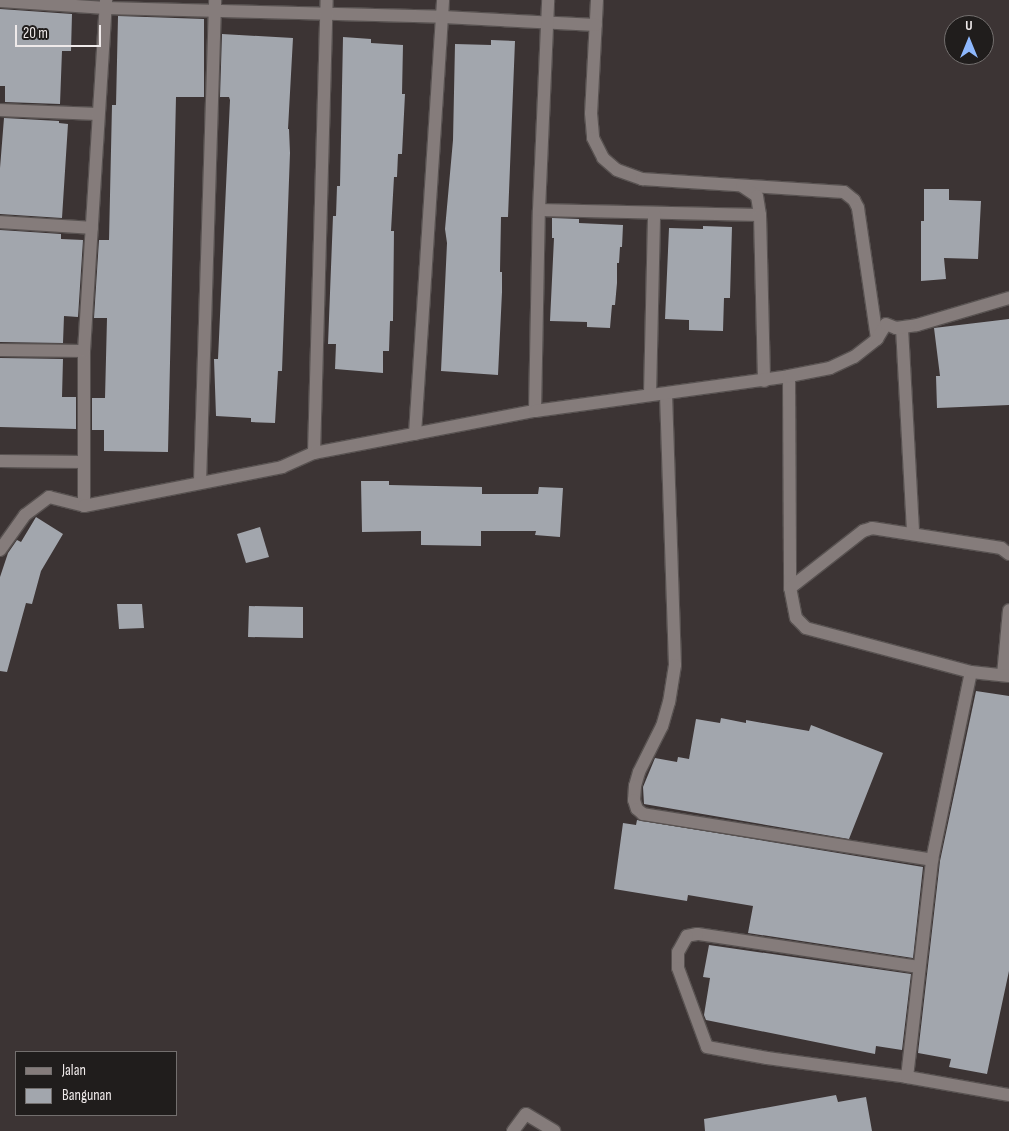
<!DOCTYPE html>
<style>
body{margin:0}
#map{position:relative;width:1009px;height:1131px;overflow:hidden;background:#3c3434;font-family:"Sofia Sans Condensed",sans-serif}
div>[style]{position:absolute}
.building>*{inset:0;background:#a2a6ad}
.roads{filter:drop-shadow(1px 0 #585251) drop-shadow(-1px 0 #585251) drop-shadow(0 1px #585251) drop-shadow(0 -1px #585251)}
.minor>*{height:12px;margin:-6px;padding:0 6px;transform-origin:6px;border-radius:6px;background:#857c7b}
span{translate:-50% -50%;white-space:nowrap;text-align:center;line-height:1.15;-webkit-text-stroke:5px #201d1c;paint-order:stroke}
.legend{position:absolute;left:15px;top:1051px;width:162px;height:65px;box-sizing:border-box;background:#201d1c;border:1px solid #736f6e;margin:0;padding:6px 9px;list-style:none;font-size:15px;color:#efeaea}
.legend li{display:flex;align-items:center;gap:10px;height:25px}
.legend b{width:25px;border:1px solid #736f6e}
.north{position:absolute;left:944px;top:15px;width:50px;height:50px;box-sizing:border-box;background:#201d1c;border:1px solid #736f6e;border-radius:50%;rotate:0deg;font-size:14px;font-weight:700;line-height:20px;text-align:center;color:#efeaea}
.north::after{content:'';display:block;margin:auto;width:18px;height:22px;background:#8eb8fd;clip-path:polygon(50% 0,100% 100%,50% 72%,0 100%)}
.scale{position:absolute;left:15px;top:25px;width:86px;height:22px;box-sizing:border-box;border:2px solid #efeaea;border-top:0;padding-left:6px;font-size:15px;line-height:18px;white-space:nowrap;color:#efeaea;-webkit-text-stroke:4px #201d1c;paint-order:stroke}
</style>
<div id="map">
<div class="building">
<i style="clip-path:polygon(0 9px,72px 14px,71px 51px,62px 51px,60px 104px,5px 102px,5px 86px,0 86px)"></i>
<i style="clip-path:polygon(118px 16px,204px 19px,204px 97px,176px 97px,168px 452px,104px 451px,104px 430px,92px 430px,92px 398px,105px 398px,107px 318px,94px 318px,99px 240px,109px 240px,112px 105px,116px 105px)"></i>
<i style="clip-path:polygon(222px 34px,293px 38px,288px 129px,289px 129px,290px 153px,282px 371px,278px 371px,275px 423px,251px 422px,251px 418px,216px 416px,214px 359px,218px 359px,230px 100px,229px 97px,220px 97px)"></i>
<i style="clip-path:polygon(343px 37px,371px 39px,371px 43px,403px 45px,402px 94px,405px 94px,402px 154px,398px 154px,397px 177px,394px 177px,391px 231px,394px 231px,393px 321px,390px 321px,389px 351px,383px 351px,383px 373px,335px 369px,336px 344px,328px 344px,333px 216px,336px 216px,337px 186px,340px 186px)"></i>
<i style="clip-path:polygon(491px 40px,515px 41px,508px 217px,501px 217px,500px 272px,502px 272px,502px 292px,498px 375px,441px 371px,447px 243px,445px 229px,453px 140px,455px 44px,491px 45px)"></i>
<i style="clip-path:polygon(4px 118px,59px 121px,59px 123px,68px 124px,62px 218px,0 214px,0 168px)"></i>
<i style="clip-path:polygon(924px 189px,949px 189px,949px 200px,981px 201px,978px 259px,944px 258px,946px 279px,921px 281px,921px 221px,924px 221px)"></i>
<i style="clip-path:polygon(552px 218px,579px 219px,579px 223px,623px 225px,622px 247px,620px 247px,619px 263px,617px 263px,617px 283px,615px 305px,612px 305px,610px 328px,587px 327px,587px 322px,550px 321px,554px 238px,552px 238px)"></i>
<i style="clip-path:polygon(703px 226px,732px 227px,730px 298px,724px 298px,723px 331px,689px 330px,689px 320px,665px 319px,669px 228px,703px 229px)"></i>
<i style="clip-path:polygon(0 230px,61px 234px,61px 239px,83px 240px,78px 317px,64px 316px,63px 343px,0 342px)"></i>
<i style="clip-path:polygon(1009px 319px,1009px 405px,937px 408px,936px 376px,940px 376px,934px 328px)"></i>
<i style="clip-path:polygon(0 358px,63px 359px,62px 397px,76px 397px,76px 429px,0 427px)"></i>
<i style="clip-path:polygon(361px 481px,389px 481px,389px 485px,482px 487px,482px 494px,538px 494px,539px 487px,563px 488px,560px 537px,535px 535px,536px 531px,481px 531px,481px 546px,421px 545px,421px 531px,362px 532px)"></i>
<i style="clip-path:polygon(36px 517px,63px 534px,41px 571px,32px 604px,26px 603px,7px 672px,0 671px,0 577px,8px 553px,17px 540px,21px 542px)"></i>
<i style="clip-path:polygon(260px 527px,269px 557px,246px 563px,237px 534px)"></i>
<i style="clip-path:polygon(117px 604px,142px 604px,144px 628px,119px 629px)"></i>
<i style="clip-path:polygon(249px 606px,303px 607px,303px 638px,248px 637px)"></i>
<i style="clip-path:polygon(976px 691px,1009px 696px,1009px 971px,987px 1074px,949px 1067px,951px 1059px,918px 1053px,940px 861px)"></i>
<i style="clip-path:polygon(721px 718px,746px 723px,746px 720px,809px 731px,811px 725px,883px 753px,849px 839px,644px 804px,643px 787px,655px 758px,677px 762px,678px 757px,689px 759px,696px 719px,720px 723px)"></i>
<i style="clip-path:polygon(637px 820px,923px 867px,913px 958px,748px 933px,753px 906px,688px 895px,687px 901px,614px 889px,623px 823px,636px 825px)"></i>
<i style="clip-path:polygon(709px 945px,911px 974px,902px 1050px,876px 1046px,875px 1054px,706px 1020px,704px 1015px,710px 978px,703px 977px)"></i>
<i style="clip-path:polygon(836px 1095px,838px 1102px,866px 1097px,872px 1131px,705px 1131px,704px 1119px)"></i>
</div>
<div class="roads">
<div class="minor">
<i style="left:597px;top:0;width:113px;rotate:93deg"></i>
<i style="left:591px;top:113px;width:25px;rotate:85deg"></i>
<i style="left:593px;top:138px;width:22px;rotate:63deg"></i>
<i style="left:603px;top:158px;width:18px;rotate:41deg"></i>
<i style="left:617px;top:170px;width:27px;rotate:20deg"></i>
<i style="left:642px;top:179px;width:202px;rotate:3.7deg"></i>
<i style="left:844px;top:192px;width:13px;rotate:39deg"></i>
<i style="left:854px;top:200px;width:9px;rotate:63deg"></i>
<i style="left:858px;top:208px;width:132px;rotate:81.7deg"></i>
<i style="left:0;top:1px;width:106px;rotate:3.8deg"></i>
<i style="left:106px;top:8px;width:337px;rotate:1.5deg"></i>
<i style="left:443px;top:17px;width:153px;rotate:3deg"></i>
<i style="left:0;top:110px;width:98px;rotate:2.3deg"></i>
<i style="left:742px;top:186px;width:18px;rotate:34deg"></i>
<i style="left:757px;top:196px;width:19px;rotate:81deg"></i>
<i style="left:539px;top:210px;width:221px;rotate:1.3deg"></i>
<i style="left:760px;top:215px;width:166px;rotate:88.6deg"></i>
<i style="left:0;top:222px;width:92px;rotate:3.7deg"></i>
<i style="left:902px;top:328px;width:205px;rotate:86.9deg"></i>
<i style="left:0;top:350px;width:84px;rotate:0.7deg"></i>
<i style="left:789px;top:376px;width:212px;rotate:89.7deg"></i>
<i style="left:666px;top:394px;width:271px;rotate:88.1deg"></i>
<i style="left:675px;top:665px;width:37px;rotate:99deg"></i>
<i style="left:669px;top:702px;width:25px;rotate:106deg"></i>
<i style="left:662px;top:726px;width:51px;rotate:116.6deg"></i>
<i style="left:639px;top:772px;width:15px;rotate:106deg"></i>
<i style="left:635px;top:786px;width:14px;rotate:94deg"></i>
<i style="left:634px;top:800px;width:9px;rotate:72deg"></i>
<i style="left:637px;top:809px;width:8px;rotate:40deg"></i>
<i style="left:643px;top:814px;width:293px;rotate:9deg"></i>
<i style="left:650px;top:395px;width:182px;rotate:-88.7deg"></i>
<i style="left:535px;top:411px;width:201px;rotate:-88.9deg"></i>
<i style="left:539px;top:210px;width:210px;rotate:-87.5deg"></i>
<i style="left:415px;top:434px;width:435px;rotate:-86.3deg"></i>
<i style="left:314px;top:453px;width:453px;rotate:-88.4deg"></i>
<i style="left:0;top:461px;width:83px;rotate:0.7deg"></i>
<i style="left:200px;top:482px;width:482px;rotate:-88.2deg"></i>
<i style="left:84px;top:506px;width:155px;rotate:-90deg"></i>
<i style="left:84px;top:351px;width:352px;rotate:-86.4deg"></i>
<i style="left:0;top:550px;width:43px;rotate:-54.5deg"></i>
<i style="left:25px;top:515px;width:30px;rotate:-37deg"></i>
<i style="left:49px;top:497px;width:36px;rotate:14deg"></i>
<i style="left:84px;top:506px;width:202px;rotate:-11.1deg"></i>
<i style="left:282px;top:467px;width:35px;rotate:-24deg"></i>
<i style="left:314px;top:453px;width:225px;rotate:-10.8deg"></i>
<i style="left:535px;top:411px;width:256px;rotate:-7.8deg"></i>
<i style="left:789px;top:376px;width:42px;rotate:-11deg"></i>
<i style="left:830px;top:368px;width:26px;rotate:-25deg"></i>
<i style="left:854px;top:357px;width:29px;rotate:-38deg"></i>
<i style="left:877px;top:339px;width:17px;rotate:-59deg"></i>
<i style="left:886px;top:324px;width:11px;rotate:22deg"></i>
<i style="left:896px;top:328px;width:21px;rotate:-8deg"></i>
<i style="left:917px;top:325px;width:96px;rotate:-16.4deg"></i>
<i style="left:971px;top:672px;width:171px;rotate:-165.1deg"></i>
<i style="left:806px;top:628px;width:14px;rotate:-135deg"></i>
<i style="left:796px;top:618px;width:31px;rotate:-101deg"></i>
<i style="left:790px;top:588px;width:93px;rotate:-38deg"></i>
<i style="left:863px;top:531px;width:9px;rotate:-18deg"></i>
<i style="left:872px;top:528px;width:131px;rotate:8.8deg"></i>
<i style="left:1001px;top:548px;width:10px;rotate:37deg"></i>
<i style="left:1003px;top:675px;width:65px;rotate:-84.7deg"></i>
<i style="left:919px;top:967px;width:224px;rotate:-171.5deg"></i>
<i style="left:697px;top:934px;width:10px;rotate:169deg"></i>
<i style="left:687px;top:936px;width:18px;rotate:119deg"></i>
<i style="left:678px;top:952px;width:16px;rotate:90deg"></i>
<i style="left:678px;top:968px;width:84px;rotate:69.8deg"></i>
<i style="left:707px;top:1047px;width:61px;rotate:10.4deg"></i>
<i style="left:767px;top:1058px;width:141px;rotate:7.7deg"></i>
<i style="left:907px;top:1077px;width:104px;rotate:10deg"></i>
<i style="left:907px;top:1077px;width:218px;rotate:-83.4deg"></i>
<i style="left:932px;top:860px;width:192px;rotate:-78.3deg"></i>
<i style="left:971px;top:672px;width:38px;rotate:6deg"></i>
<i style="left:513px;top:1131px;width:21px;rotate:-53deg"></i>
<i style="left:526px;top:1114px;width:33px;rotate:31deg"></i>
</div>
</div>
<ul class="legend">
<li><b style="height:6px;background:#857c7b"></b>Jalan</li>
<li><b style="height:14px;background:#a2a6ad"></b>Bangunan</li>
</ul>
<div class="north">U</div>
<div class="scale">20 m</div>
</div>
